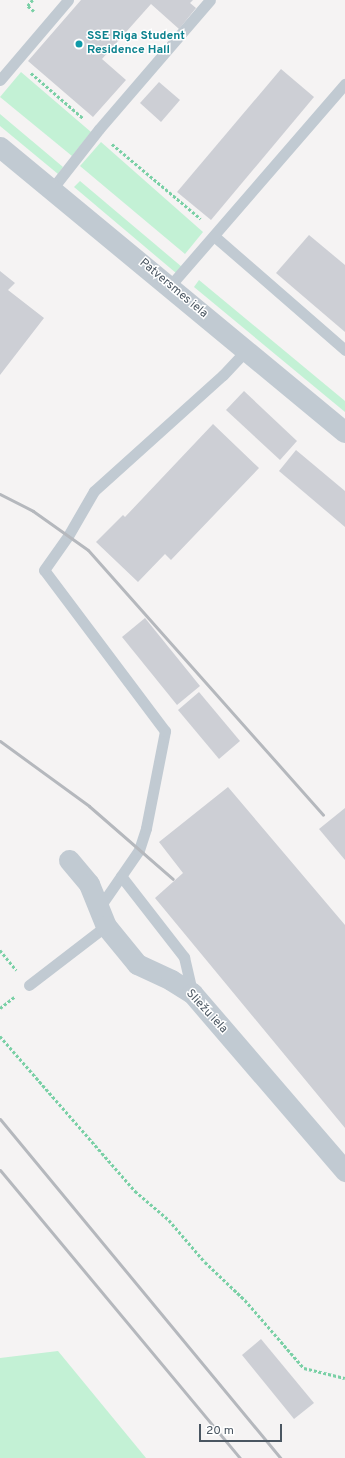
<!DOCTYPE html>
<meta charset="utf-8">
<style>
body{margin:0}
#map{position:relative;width:345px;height:1458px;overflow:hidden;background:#f5f3f3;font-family:Overpass,sans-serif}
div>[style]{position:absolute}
.green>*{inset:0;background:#c3f1d5}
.building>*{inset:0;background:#cdcfd5}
.path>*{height:2.5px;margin-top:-1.25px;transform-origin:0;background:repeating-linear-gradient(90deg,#7ad0a6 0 3px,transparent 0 5px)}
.service>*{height:11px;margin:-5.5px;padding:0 5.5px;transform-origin:5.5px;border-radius:5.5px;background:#c1cad2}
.minor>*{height:21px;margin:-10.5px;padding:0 10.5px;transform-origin:10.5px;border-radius:10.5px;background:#c1cad2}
.rail>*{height:3px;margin:-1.5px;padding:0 1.5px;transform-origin:1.5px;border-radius:1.5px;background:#b5b8bd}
.dots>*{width:11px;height:11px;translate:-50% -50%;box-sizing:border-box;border:2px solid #fff;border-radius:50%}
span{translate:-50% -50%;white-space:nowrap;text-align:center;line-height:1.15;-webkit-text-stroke:3px #fff;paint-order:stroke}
.culture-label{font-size:12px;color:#0d838f;font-weight:700}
.left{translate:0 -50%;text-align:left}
.street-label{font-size:12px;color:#4a5661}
.scale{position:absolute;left:199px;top:1424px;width:83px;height:18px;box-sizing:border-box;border:2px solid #4a5661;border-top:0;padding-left:5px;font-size:12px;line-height:14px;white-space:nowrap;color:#4a5661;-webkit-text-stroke:3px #fff;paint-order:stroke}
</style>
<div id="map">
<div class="green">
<i style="clip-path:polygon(21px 72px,91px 132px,72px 156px,0 97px)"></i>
<i style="clip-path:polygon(0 114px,63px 167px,58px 174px,0 126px)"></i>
<i style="clip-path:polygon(101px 142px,203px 232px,185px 254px,80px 166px)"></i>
<i style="clip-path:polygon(80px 181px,182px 267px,176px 273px,74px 187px)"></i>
<i style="clip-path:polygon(199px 280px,345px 401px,345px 412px,194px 287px)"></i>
<i style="clip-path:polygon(58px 1351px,146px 1458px,0 1458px,0 1358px)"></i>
</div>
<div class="building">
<i style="clip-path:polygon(81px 0,193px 0,190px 3px,196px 8px,179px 29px,151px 4px,102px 59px,126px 80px,93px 117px,28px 61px)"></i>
<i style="clip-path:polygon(281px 69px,314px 97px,211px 220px,177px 192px)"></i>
<i style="clip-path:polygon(159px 82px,180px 100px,161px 122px,140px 103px)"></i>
<i style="clip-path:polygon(309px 235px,345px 265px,345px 332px,276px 273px)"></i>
<i style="clip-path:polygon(0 271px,15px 283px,8px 290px,44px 318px,0 375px)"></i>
<i style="clip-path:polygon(244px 391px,297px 441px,280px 460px,226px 410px)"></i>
<i style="clip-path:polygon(213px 424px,259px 468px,171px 560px,165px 554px,138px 582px,96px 542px,123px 515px,125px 517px)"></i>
<i style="clip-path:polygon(296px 450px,345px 491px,345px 527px,279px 471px)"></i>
<i style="clip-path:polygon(145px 618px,200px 686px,177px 705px,122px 637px)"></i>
<i style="clip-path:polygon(199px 692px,240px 741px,219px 759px,178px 710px)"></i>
<i style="clip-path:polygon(228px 787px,345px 925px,345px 1128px,155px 898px,183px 873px,159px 842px)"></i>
<i style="clip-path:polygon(345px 808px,345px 860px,319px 829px)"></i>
<i style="clip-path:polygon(261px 1339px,314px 1403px,294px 1419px,242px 1355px)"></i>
</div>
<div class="path">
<i style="left:33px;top:0;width:8px;rotate:130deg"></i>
<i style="left:28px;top:6px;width:8px;rotate:40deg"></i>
<i style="left:31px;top:73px;width:69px;rotate:40.9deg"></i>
<i style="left:112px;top:144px;width:116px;rotate:40.1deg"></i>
<i style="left:0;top:950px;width:26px;rotate:51deg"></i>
<i style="left:0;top:1008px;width:18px;rotate:-38deg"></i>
<i style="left:0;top:1036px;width:206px;rotate:48.9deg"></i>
<i style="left:135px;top:1191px;width:45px;rotate:40.5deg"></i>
<i style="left:169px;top:1220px;width:55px;rotate:49.4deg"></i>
<i style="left:205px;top:1262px;width:55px;rotate:43.5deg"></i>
<i style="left:245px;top:1300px;width:90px;rotate:49.1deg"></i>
<i style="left:304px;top:1368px;width:42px;rotate:13.7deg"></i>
</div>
<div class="service">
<i style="left:0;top:80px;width:105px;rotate:-49.6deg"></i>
<i style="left:52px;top:189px;width:76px;rotate:-51.9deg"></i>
<i style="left:99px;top:129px;width:170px;rotate:-49.3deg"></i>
<i style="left:214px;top:236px;width:174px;rotate:41deg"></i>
<i style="left:169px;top:287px;width:269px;rotate:-49.1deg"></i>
<i style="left:121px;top:876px;width:103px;rotate:52.1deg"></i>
<i style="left:184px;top:957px;width:36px;rotate:77deg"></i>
<i style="left:99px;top:908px;width:70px;rotate:-55.4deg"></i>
<i style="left:139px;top:850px;width:23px;rotate:-72deg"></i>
<i style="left:146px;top:828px;width:99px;rotate:-78.9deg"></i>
<i style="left:165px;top:731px;width:201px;rotate:-126.9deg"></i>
<i style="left:44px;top:570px;width:42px;rotate:-54.8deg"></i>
<i style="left:68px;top:536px;width:52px;rotate:-60deg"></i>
<i style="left:94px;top:491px;width:173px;rotate:-42deg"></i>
<i style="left:223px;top:375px;width:34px;rotate:-47deg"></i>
<i style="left:29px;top:985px;width:97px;rotate:-37.5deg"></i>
</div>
<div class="minor">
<i style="left:0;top:147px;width:447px;rotate:39.6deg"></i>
<i style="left:69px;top:860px;width:31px;rotate:50deg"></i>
<i style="left:89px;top:884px;width:45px;rotate:68deg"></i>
<i style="left:106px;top:926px;width:49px;rotate:50.8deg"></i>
<i style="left:137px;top:964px;width:38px;rotate:25deg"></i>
<i style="left:171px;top:980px;width:25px;rotate:32deg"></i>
<i style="left:192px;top:993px;width:235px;rotate:49.3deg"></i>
</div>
<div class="rail">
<i style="left:0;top:494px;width:37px;rotate:27deg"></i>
<i style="left:33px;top:511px;width:67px;rotate:35.3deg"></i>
<i style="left:88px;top:550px;width:354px;rotate:48.4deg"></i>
<i style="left:0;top:741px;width:110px;rotate:36.1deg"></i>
<i style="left:89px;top:806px;width:111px;rotate:41deg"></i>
<i style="left:0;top:1119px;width:440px;rotate:50.4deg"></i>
<i style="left:0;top:1170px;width:375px;rotate:50.2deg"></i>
</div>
<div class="dots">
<i style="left:79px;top:44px;background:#0f9aa8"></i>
</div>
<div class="culture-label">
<span class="left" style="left:87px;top:44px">SSE Riga Student<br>Residence Hall</span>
</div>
<div class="street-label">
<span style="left:173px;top:289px;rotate:40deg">Patversmes iela</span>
<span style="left:206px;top:1012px;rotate:47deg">Sliežu iela</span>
</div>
<div class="scale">20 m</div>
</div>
